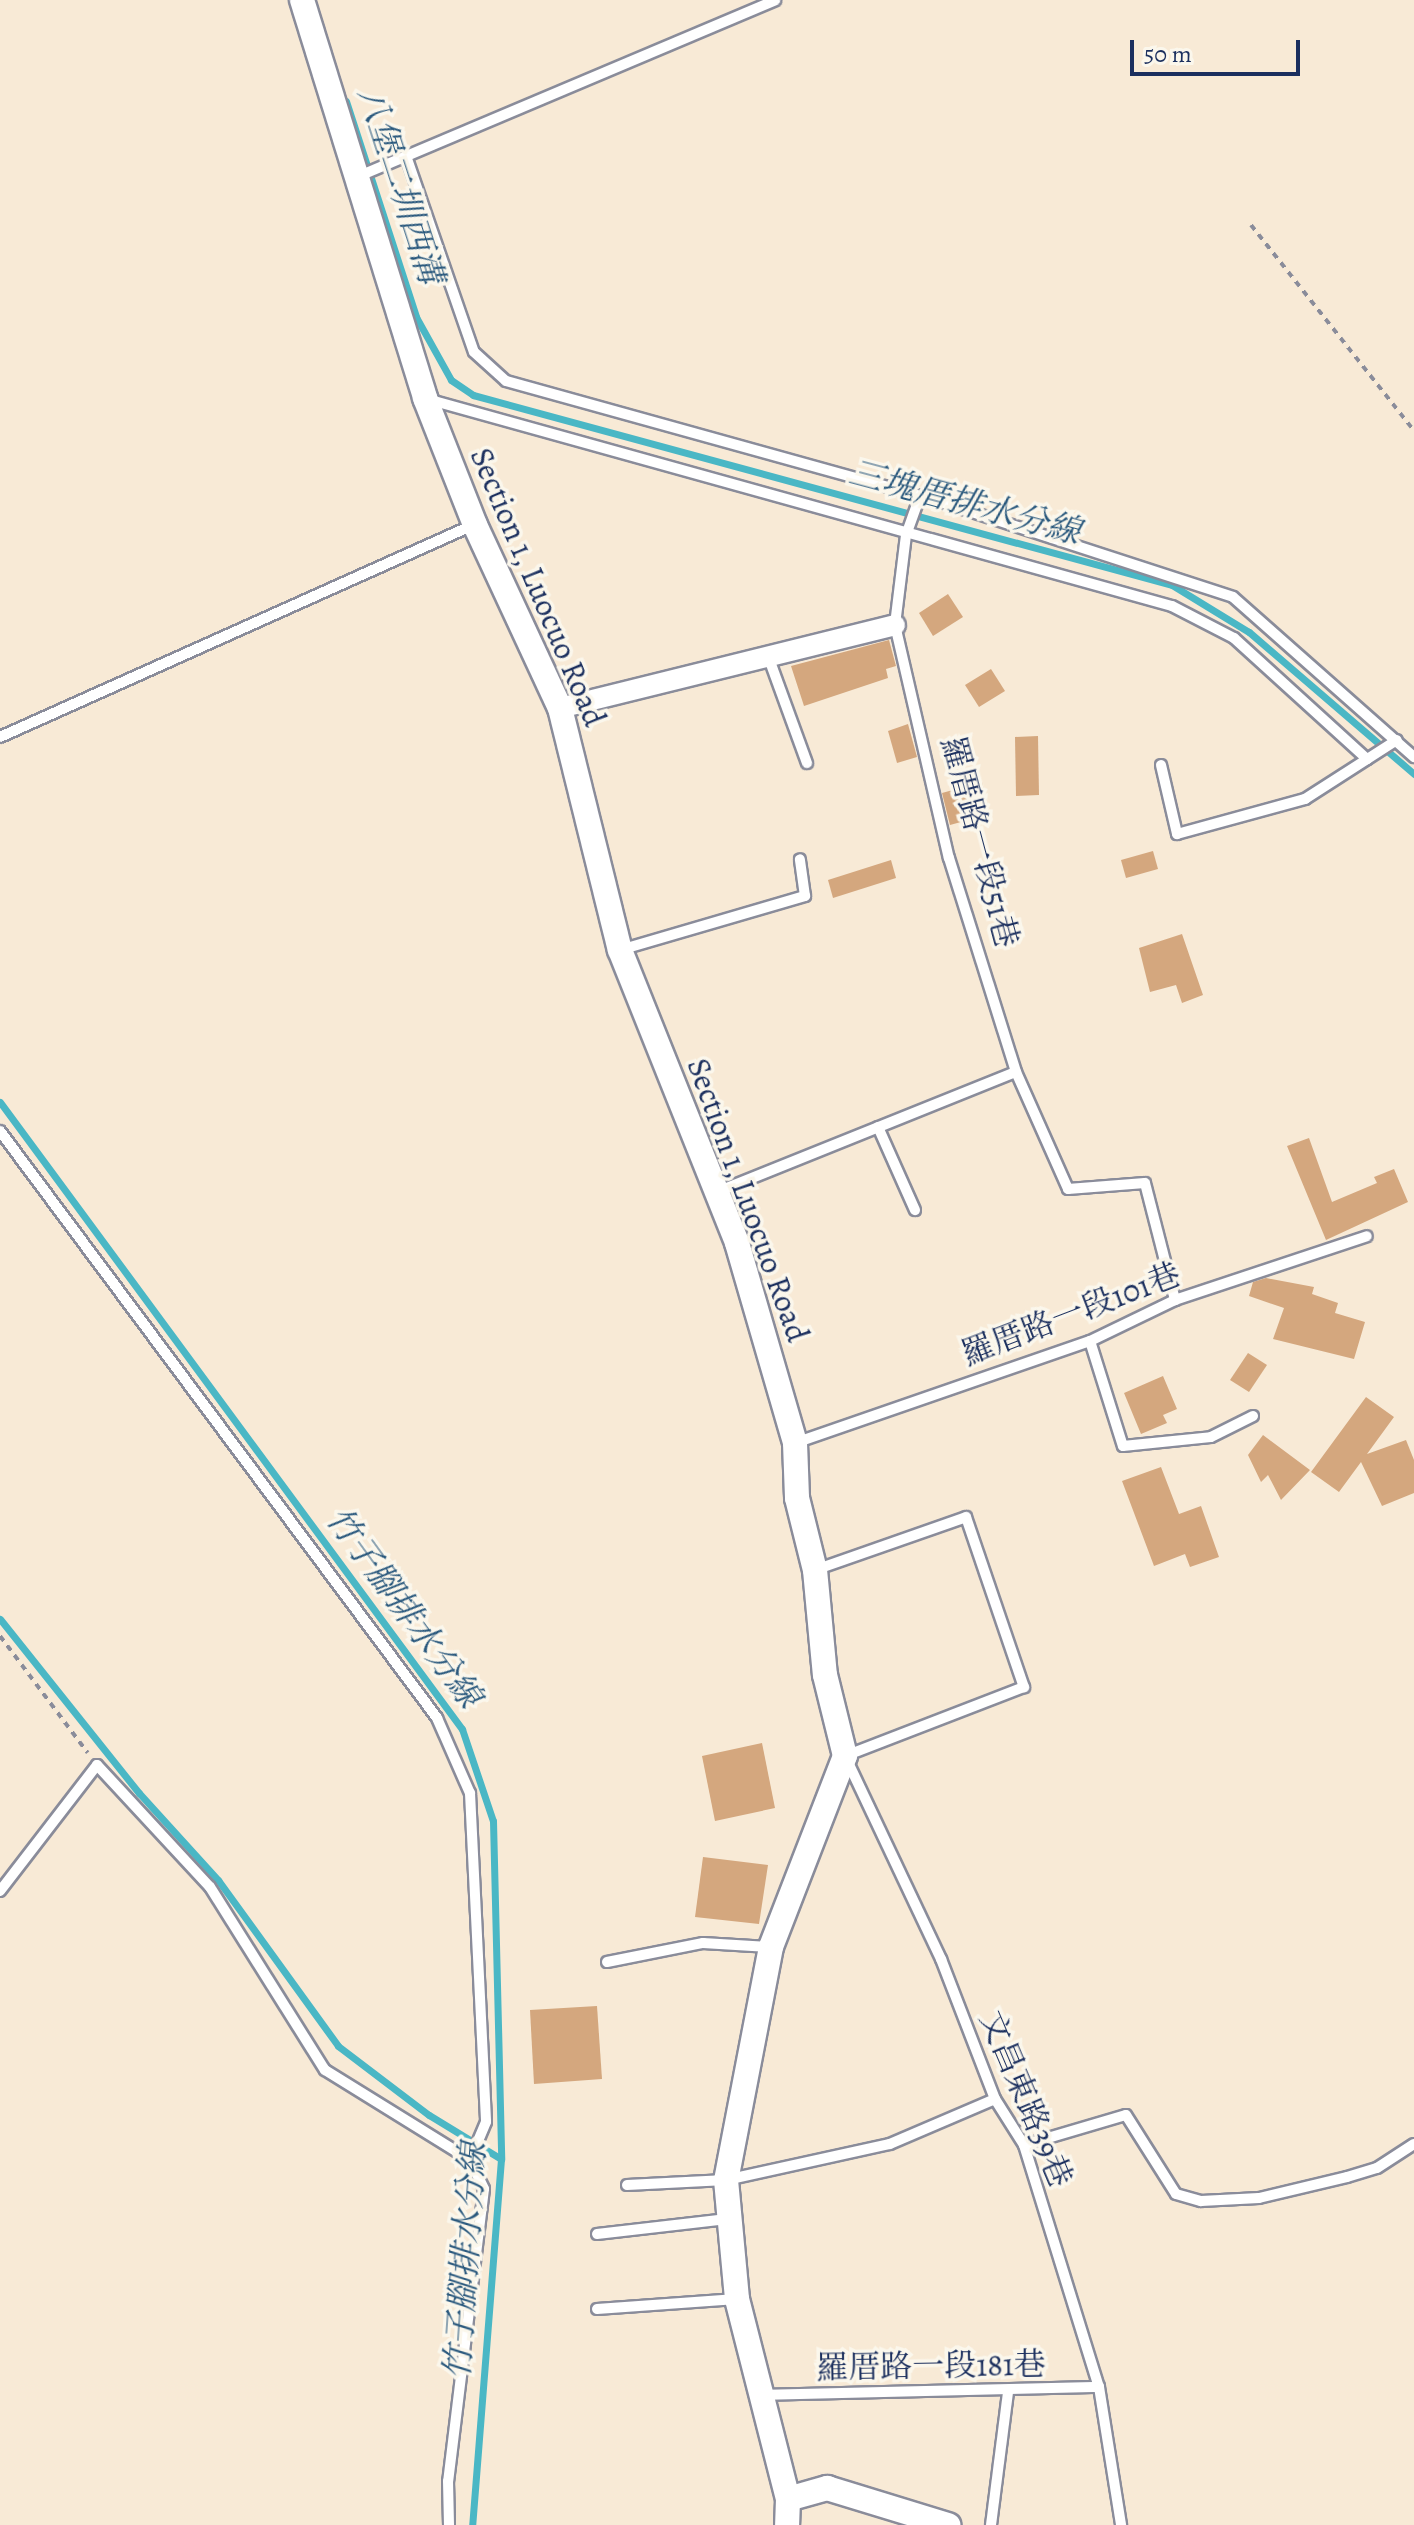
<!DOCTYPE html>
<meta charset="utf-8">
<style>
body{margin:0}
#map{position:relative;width:1414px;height:2525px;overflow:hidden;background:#f8ead6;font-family:Alegreya,"Noto Serif TC",serif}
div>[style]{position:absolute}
.stream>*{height:7px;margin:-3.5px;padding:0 3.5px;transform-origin:3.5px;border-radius:3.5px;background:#4ab7c5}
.building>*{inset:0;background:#d4a77e}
.path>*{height:4px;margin-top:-2px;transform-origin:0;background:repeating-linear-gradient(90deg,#8a8c9a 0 6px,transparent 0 12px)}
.roads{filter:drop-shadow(2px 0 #8a8c9a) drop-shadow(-2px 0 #8a8c9a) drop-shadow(0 2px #8a8c9a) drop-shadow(0 -2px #8a8c9a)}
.service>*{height:10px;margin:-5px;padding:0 5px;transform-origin:5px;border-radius:5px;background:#fff}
.minor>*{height:20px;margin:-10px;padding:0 10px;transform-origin:10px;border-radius:10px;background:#fff}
.tertiary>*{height:24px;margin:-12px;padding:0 12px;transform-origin:12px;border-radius:12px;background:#fff}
span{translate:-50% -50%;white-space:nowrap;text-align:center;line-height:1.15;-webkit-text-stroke:7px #fbf7ec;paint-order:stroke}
.street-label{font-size:32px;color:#1b2f5e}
.water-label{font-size:34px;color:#29587d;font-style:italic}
.scale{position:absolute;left:1130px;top:40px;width:170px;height:36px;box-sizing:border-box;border:4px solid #1b2f5e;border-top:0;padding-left:10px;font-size:24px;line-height:28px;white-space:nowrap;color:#1b2f5e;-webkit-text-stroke:6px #fbf7ec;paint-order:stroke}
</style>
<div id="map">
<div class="stream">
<i style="left:346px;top:101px;width:227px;rotate:72deg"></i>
<i style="left:416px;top:317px;width:72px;rotate:60.9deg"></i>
<i style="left:451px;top:380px;width:27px;rotate:34deg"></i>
<i style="left:473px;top:395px;width:724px;rotate:15.21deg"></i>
<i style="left:1172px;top:585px;width:90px;rotate:31.4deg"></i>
<i style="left:1249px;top:632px;width:218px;rotate:40.7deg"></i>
<i style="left:0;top:1102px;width:779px;rotate:53.62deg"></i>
<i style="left:462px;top:1729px;width:97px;rotate:71.4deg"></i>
<i style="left:493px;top:1821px;width:338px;rotate:88.6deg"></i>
<i style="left:501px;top:2159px;width:367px;rotate:94.5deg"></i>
<i style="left:0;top:1619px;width:223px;rotate:51.4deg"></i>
<i style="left:139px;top:1793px;width:118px;rotate:47.8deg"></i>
<i style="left:218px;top:1880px;width:205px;rotate:54.1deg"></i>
<i style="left:338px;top:2046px;width:114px;rotate:37.2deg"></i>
<i style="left:429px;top:2115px;width:84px;rotate:31.4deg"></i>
</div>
<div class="building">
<i style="clip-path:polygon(948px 594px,963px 617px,933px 636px,919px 613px)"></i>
<i style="clip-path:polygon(889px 640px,896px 666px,886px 669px,888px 678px,804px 706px,791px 666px)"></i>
<i style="clip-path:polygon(991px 669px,1005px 691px,979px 707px,965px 685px)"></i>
<i style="clip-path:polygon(908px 724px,917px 757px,897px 763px,888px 731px)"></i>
<i style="clip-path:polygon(1038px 736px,1039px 795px,1016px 796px,1015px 737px)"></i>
<i style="clip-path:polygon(982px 782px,990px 814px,950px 825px,942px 793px)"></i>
<i style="clip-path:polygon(1153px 851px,1158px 869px,1126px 878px,1121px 860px)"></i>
<i style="clip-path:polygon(891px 860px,896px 878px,833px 898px,828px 880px)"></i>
<i style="clip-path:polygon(1182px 934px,1203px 995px,1182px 1003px,1176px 985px,1150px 992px,1139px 948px)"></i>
<i style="clip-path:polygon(1309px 1138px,1332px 1202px,1377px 1183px,1374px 1177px,1394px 1169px,1408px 1202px,1326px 1240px,1287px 1146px)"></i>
<i style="clip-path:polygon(1266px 1278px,1314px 1287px,1312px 1294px,1338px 1303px,1335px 1313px,1365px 1322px,1354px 1359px,1273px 1339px,1284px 1308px,1249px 1296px,1253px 1282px)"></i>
<i style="clip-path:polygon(1248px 1353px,1267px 1365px,1249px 1392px,1230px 1380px)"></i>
<i style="clip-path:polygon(1163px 1376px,1177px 1409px,1163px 1415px,1167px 1423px,1141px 1434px,1124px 1393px)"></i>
<i style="clip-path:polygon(1366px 1397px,1394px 1417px,1367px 1454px,1406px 1440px,1414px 1460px,1414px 1493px,1382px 1506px,1361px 1462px,1339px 1492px,1311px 1472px)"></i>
<i style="clip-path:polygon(1263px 1435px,1310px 1470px,1281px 1500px,1268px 1475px,1261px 1482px,1248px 1455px)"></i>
<i style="clip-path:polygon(1161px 1467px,1179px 1514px,1201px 1506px,1219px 1557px,1190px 1567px,1185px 1554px,1154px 1566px,1122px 1481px)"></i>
<i style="clip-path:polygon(762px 1743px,775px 1808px,715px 1821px,702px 1756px)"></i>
<i style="clip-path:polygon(703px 1857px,768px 1865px,759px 1924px,695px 1917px)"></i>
<i style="clip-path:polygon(597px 2006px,602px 2079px,534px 2084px,530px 2010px)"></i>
</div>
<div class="path">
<i style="left:1251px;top:225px;width:263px;rotate:51.6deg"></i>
<i style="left:0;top:1636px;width:146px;rotate:53.1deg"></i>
</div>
<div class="roads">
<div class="service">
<i style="left:406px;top:156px;width:207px;rotate:70.9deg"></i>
<i style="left:474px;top:352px;width:43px;rotate:42.2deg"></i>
<i style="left:506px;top:381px;width:445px;rotate:15.5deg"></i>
<i style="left:935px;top:500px;width:313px;rotate:18deg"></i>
<i style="left:1233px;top:597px;width:242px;rotate:41.5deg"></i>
<i style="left:357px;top:177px;width:454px;rotate:-22.9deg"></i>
<i style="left:427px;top:399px;width:773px;rotate:15.53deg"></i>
<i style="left:1172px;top:606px;width:70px;rotate:27.3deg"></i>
<i style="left:1234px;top:638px;width:180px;rotate:42.3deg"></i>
<i style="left:920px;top:496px;width:41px;rotate:109.7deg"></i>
<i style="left:906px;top:535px;width:91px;rotate:97deg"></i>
<i style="left:895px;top:625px;width:239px;rotate:77deg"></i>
<i style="left:949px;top:858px;width:224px;rotate:72.6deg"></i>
<i style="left:1016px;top:1072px;width:128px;rotate:66deg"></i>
<i style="left:1068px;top:1189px;width:77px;rotate:-4.5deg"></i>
<i style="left:1145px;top:1183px;width:121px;rotate:75.6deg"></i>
<i style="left:768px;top:656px;width:114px;rotate:70deg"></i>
<i style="left:0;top:737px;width:518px;rotate:-24.14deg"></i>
<i style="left:1161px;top:765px;width:71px;rotate:76.9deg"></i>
<i style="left:1177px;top:834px;width:133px;rotate:-15.3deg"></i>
<i style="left:1305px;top:799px;width:109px;rotate:-32.7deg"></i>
<i style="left:620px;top:950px;width:193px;rotate:-16.3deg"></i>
<i style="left:805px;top:896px;width:37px;rotate:-98deg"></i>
<i style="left:878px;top:1127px;width:91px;rotate:66deg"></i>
<i style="left:0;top:1131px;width:732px;rotate:53.33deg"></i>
<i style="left:437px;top:1718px;width:82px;rotate:66.3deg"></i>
<i style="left:470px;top:1793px;width:329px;rotate:87.2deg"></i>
<i style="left:486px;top:2122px;width:41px;rotate:112.8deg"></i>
<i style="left:717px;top:1192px;width:322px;rotate:-21.9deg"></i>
<i style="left:1090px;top:1341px;width:110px;rotate:72.6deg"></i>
<i style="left:1123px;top:1446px;width:88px;rotate:-5.8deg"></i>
<i style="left:1211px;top:1437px;width:47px;rotate:-26.6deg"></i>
<i style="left:795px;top:1443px;width:312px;rotate:-19.1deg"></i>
<i style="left:1090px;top:1341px;width:94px;rotate:-25.8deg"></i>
<i style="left:1175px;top:1300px;width:202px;rotate:-18.4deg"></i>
<i style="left:815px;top:1570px;width:160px;rotate:-19.3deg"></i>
<i style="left:966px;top:1517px;width:180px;rotate:71.2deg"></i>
<i style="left:1024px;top:1687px;width:192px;rotate:158.9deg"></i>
<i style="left:845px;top:1756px;width:225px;rotate:64.7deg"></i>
<i style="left:941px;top:1959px;width:150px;rotate:68.9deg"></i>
<i style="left:995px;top:2099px;width:54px;rotate:57.8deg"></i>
<i style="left:1024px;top:2145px;width:253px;rotate:72.8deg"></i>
<i style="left:1099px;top:2387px;width:140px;rotate:80.9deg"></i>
<i style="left:0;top:1891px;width:159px;rotate:-52.4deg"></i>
<i style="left:97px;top:1765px;width:166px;rotate:47.2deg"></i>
<i style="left:210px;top:1887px;width:216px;rotate:57.9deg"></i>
<i style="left:325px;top:2070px;width:171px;rotate:31.8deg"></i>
<i style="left:470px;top:2160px;width:32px;rotate:64deg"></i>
<i style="left:484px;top:2189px;width:294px;rotate:97deg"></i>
<i style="left:448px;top:2481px;width:44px;rotate:88.7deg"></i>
<i style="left:607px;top:1962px;width:98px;rotate:-11.2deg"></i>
<i style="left:703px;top:1943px;width:66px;rotate:3.5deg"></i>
<i style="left:1024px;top:2145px;width:106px;rotate:-16.4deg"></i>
<i style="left:1126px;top:2115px;width:93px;rotate:57.7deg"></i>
<i style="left:1176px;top:2194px;width:26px;rotate:16deg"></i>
<i style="left:1201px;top:2201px;width:58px;rotate:-3deg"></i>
<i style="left:1259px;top:2198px;width:90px;rotate:-13.4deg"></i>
<i style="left:1347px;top:2177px;width:31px;rotate:-17deg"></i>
<i style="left:1377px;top:2168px;width:44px;rotate:-33deg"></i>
<i style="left:627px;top:2185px;width:99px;rotate:-2.9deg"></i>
<i style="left:726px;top:2180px;width:168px;rotate:-12.4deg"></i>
<i style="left:890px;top:2144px;width:114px;rotate:-23.2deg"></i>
<i style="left:597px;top:2234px;width:131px;rotate:-6.6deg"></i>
<i style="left:597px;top:2309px;width:140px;rotate:-4.1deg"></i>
<i style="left:763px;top:2395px;width:336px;rotate:-1.4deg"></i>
<i style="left:991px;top:2525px;width:133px;rotate:-82.7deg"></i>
</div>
<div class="minor">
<i style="left:560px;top:708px;width:345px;rotate:-13.9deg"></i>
</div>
<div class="tertiary">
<i style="left:302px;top:0;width:417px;rotate:72.8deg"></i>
<i style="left:425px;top:398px;width:136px;rotate:68.5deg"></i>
<i style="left:475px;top:525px;width:202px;rotate:65.1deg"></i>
<i style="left:560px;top:708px;width:249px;rotate:76.1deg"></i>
<i style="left:620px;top:950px;width:315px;rotate:68.2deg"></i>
<i style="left:737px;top:1243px;width:208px;rotate:73.8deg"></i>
<i style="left:795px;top:1443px;width:55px;rotate:87.9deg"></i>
<i style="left:797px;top:1498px;width:74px;rotate:76deg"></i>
<i style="left:815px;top:1570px;width:105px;rotate:84.6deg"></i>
<i style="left:825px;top:1675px;width:83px;rotate:76.1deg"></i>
<i style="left:845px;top:1756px;width:205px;rotate:111.2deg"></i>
<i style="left:771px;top:1947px;width:237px;rotate:100.9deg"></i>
<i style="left:726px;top:2180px;width:120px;rotate:84.7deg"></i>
<i style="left:737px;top:2299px;width:206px;rotate:75.7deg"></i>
<i style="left:788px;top:2499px;width:26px;rotate:92deg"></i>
<i style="left:788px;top:2499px;width:41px;rotate:-15.8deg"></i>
<i style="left:827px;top:2488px;width:127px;rotate:17deg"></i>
</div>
</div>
<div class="street-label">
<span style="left:538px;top:587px;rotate:67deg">Section 1, Luocuo Road</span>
<span style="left:980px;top:842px;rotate:75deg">羅厝路一段51巷</span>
<span style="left:748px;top:1200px;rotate:70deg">Section 1, Luocuo Road</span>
<span style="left:1071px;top:1314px;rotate:-21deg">羅厝路一段101巷</span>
<span style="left:1026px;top:2099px;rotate:67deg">文昌東路39巷</span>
<span style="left:931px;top:2366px;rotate:-1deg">羅厝路一段181巷</span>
</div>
<div class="water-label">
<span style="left:401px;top:185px;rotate:72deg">八堡二圳西溝</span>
<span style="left:965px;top:502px;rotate:15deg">三塊厝排水分線</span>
<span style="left:404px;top:1607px;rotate:54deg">竹子腳排水分線</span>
<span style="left:465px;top:2261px;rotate:-86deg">竹子腳排水分線</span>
</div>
<div class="scale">50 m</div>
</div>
